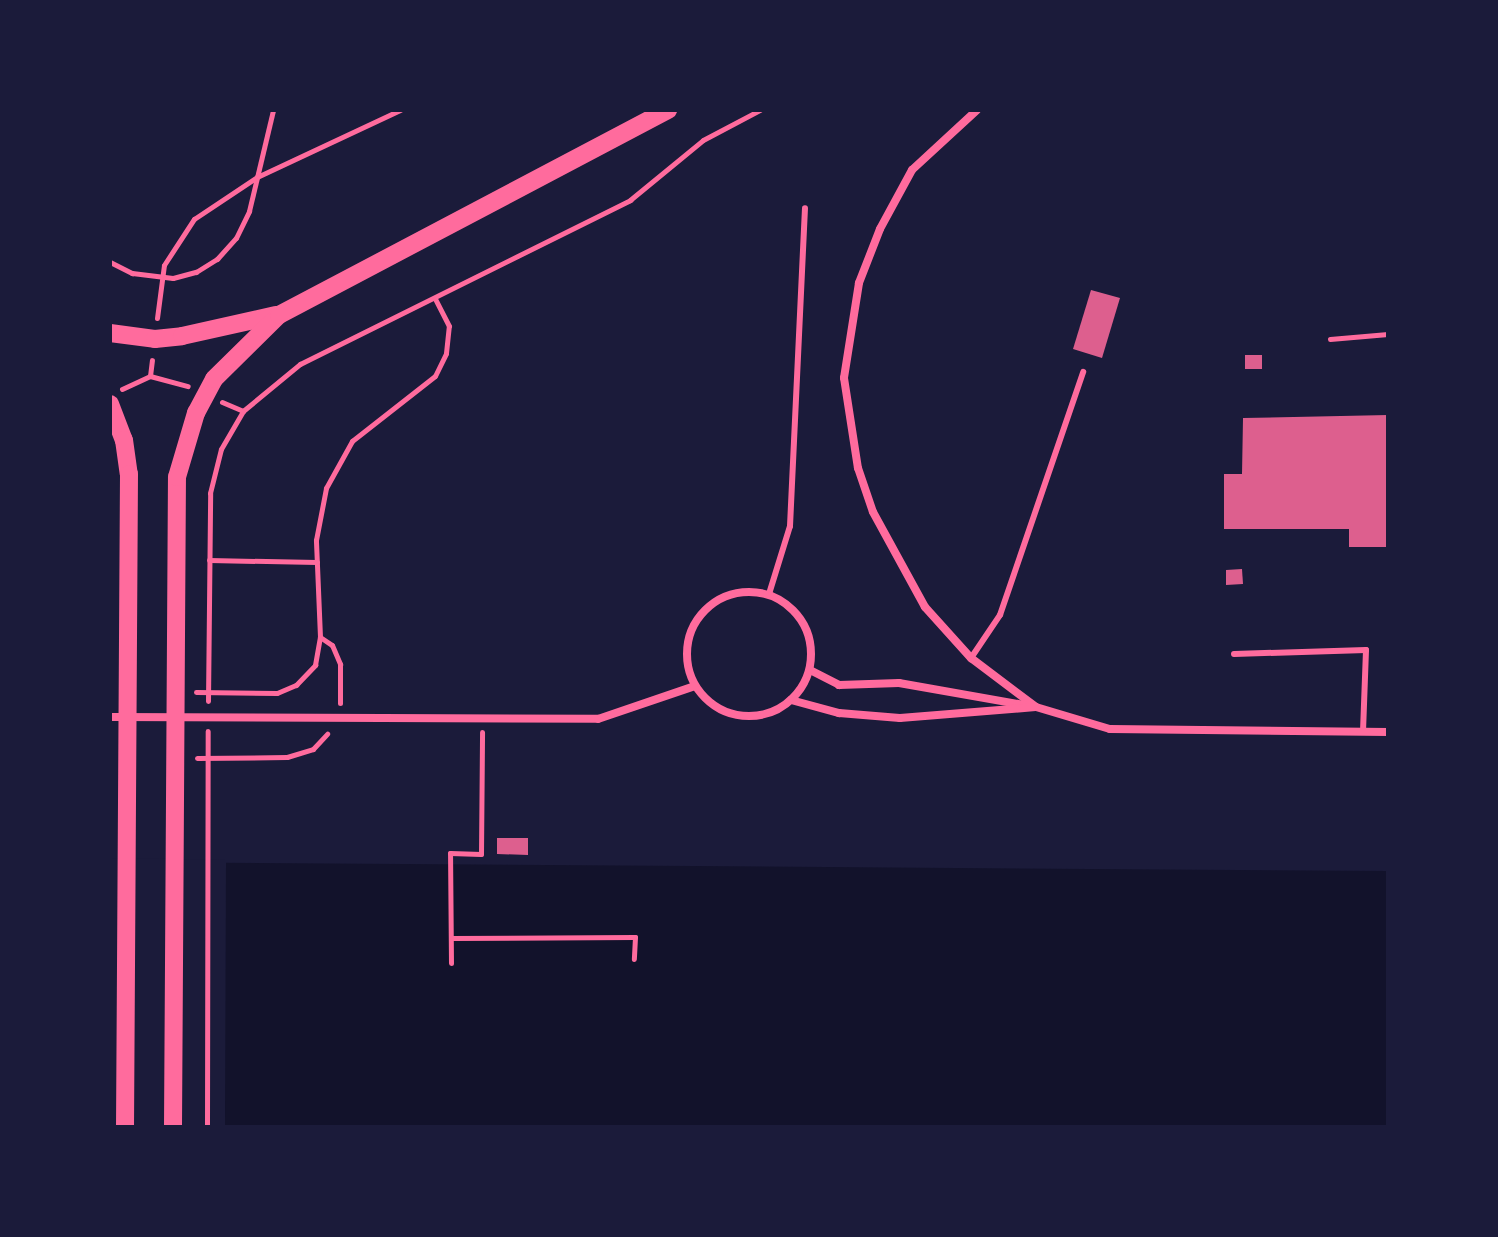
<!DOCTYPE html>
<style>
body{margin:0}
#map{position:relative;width:1498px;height:1237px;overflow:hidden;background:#1b1b3a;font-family:"Varela Round",sans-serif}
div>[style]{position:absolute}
.water>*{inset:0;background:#12122b}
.pier>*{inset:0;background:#1b1b3a}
.building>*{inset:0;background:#dd5f8e}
.path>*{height:5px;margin:-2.5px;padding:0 2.5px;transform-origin:2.5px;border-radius:2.5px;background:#ff6b9d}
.service>*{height:6px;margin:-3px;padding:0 3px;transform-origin:3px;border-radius:3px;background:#ff6b9d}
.minor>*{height:8px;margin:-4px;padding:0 4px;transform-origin:4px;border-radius:4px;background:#ff6b9d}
.minor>.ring{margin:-4px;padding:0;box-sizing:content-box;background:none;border:8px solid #ff6b9d;border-radius:50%}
.primary>*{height:18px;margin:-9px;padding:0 9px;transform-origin:9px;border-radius:9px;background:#ff6b9d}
span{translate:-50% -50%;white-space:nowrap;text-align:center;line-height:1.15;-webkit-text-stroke:7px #1b1b3a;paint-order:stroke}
.frame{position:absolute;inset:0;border:112px solid #1b1b3a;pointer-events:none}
</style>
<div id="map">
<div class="water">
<i style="clip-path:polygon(110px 862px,1388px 871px,1388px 1127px,110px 1127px)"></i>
</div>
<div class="pier">
<i style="clip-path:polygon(110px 858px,226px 860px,225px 1127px,110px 1127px)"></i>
</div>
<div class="building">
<i style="clip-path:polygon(1091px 290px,1120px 298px,1102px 358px,1073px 349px)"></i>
<i style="clip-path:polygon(1245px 355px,1262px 355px,1262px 369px,1245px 369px)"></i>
<i style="clip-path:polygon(1388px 415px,1388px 547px,1349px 547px,1349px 529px,1224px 529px,1224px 474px,1242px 474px,1243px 418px)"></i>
<i style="clip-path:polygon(1242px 569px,1243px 584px,1226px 585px,1226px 570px)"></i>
<i style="clip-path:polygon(497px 838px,528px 838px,528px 855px,497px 854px)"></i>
</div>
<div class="path">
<i style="left:110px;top:262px;width:25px;rotate:27deg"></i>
<i style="left:132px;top:273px;width:41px;rotate:7deg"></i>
<i style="left:173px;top:278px;width:24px;rotate:-15deg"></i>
<i style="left:196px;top:272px;width:25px;rotate:-32deg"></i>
<i style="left:217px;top:259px;width:28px;rotate:-48deg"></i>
<i style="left:236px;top:238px;width:30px;rotate:-64deg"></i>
<i style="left:249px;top:211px;width:104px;rotate:-76.6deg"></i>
<i style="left:157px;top:318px;width:53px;rotate:-82.5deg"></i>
<i style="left:164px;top:265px;width:55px;rotate:-56.9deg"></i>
<i style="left:194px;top:219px;width:76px;rotate:-33.7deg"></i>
<i style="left:257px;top:177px;width:158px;rotate:-25.1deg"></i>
<i style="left:1330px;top:339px;width:58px;rotate:-4.9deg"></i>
<i style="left:150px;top:376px;width:16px;rotate:-83deg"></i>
<i style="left:122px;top:389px;width:31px;rotate:-25deg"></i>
<i style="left:150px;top:376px;width:39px;rotate:15deg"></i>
<i style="left:222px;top:402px;width:23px;rotate:23deg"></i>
<i style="left:209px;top:560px;width:108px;rotate:1.1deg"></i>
<i style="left:320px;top:637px;width:14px;rotate:34deg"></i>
<i style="left:332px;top:645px;width:21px;rotate:67deg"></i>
<i style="left:340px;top:664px;width:39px;rotate:90deg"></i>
<i style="left:196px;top:692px;width:81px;rotate:0.7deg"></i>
<i style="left:277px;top:693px;width:21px;rotate:-23deg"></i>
<i style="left:296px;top:685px;width:28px;rotate:-46deg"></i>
<i style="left:315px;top:665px;width:28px;rotate:-80deg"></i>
<i style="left:320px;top:637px;width:97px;rotate:-92.4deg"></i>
<i style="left:316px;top:540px;width:53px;rotate:-79.1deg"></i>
<i style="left:326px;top:488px;width:54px;rotate:-61deg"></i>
<i style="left:352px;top:441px;width:105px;rotate:-38.1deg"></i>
<i style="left:435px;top:376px;width:25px;rotate:-64deg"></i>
<i style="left:446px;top:353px;width:27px;rotate:-84deg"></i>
<i style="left:449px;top:326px;width:30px;rotate:-117deg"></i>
<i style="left:208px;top:701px;width:208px;rotate:-89.4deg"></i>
<i style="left:210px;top:493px;width:45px;rotate:-76deg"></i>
<i style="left:221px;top:449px;width:44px;rotate:-59.9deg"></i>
<i style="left:243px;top:411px;width:74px;rotate:-39.5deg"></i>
<i style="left:300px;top:364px;width:369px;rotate:-26.4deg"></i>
<i style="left:630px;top:200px;width:94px;rotate:-39.4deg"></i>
<i style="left:703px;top:140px;width:64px;rotate:-27.8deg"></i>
<i style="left:197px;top:758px;width:90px;rotate:-0.6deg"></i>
<i style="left:287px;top:757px;width:27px;rotate:-17deg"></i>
<i style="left:313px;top:749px;width:21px;rotate:-47deg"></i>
<i style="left:451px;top:938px;width:184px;rotate:-0.3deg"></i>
<i style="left:635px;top:937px;width:22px;rotate:93deg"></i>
<i style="left:451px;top:963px;width:110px;rotate:-90.5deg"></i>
<i style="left:450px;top:853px;width:31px;rotate:2deg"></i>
<i style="left:481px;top:854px;width:122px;rotate:-89.5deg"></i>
<i style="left:207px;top:1127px;width:396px;rotate:-89.9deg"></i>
</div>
<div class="service">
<i style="left:769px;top:594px;width:71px;rotate:-72.8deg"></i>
<i style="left:790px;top:526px;width:318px;rotate:-87.3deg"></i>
<i style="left:1234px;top:654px;width:132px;rotate:-1.7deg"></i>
<i style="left:1366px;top:650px;width:82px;rotate:92.1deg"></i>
<i style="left:971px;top:658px;width:52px;rotate:-56deg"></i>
<i style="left:1000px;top:615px;width:257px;rotate:-71.1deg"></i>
</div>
<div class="minor">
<i style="left:977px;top:110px;width:88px;rotate:137.3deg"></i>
<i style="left:912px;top:170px;width:67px;rotate:118.5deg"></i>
<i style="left:880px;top:229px;width:58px;rotate:111.3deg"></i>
<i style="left:859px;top:283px;width:96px;rotate:99deg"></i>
<i style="left:844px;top:378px;width:91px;rotate:81.2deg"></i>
<i style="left:858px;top:468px;width:46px;rotate:71.2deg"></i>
<i style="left:873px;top:512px;width:108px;rotate:61.3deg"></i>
<i style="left:925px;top:607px;width:69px;rotate:48deg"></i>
<i style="left:971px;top:658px;width:81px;rotate:37deg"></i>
<i style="left:1036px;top:707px;width:77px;rotate:16.6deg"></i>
<i style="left:1110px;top:729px;width:278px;rotate:0.6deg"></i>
<i class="ring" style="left:687px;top:592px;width:116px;height:116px"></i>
<i style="left:810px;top:670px;width:33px;rotate:27deg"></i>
<i style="left:839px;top:685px;width:60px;rotate:-1.9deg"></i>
<i style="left:899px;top:683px;width:127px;rotate:10deg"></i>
<i style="left:791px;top:700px;width:50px;rotate:15.2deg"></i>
<i style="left:839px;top:713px;width:61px;rotate:4.7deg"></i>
<i style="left:900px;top:718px;width:136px;rotate:-4.6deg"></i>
<i style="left:110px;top:717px;width:488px;rotate:0.2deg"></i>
<i style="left:598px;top:719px;width:102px;rotate:-18.8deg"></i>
</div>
<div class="primary">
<i style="left:110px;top:333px;width:45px;rotate:7.6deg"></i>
<i style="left:155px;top:339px;width:27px;rotate:-6deg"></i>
<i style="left:182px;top:336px;width:96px;rotate:-12.6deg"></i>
<i style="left:110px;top:404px;width:39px;rotate:69deg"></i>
<i style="left:124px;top:440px;width:34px;rotate:82deg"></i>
<i style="left:129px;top:474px;width:653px;rotate:90.35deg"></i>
<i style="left:173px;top:1127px;width:650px;rotate:-89.65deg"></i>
<i style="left:177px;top:477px;width:67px;rotate:-73.5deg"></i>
<i style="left:196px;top:413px;width:38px;rotate:-62deg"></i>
<i style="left:214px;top:379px;width:91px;rotate:-44.6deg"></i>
<i style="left:279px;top:315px;width:440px;rotate:-27.8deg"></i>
</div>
<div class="frame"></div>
</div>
